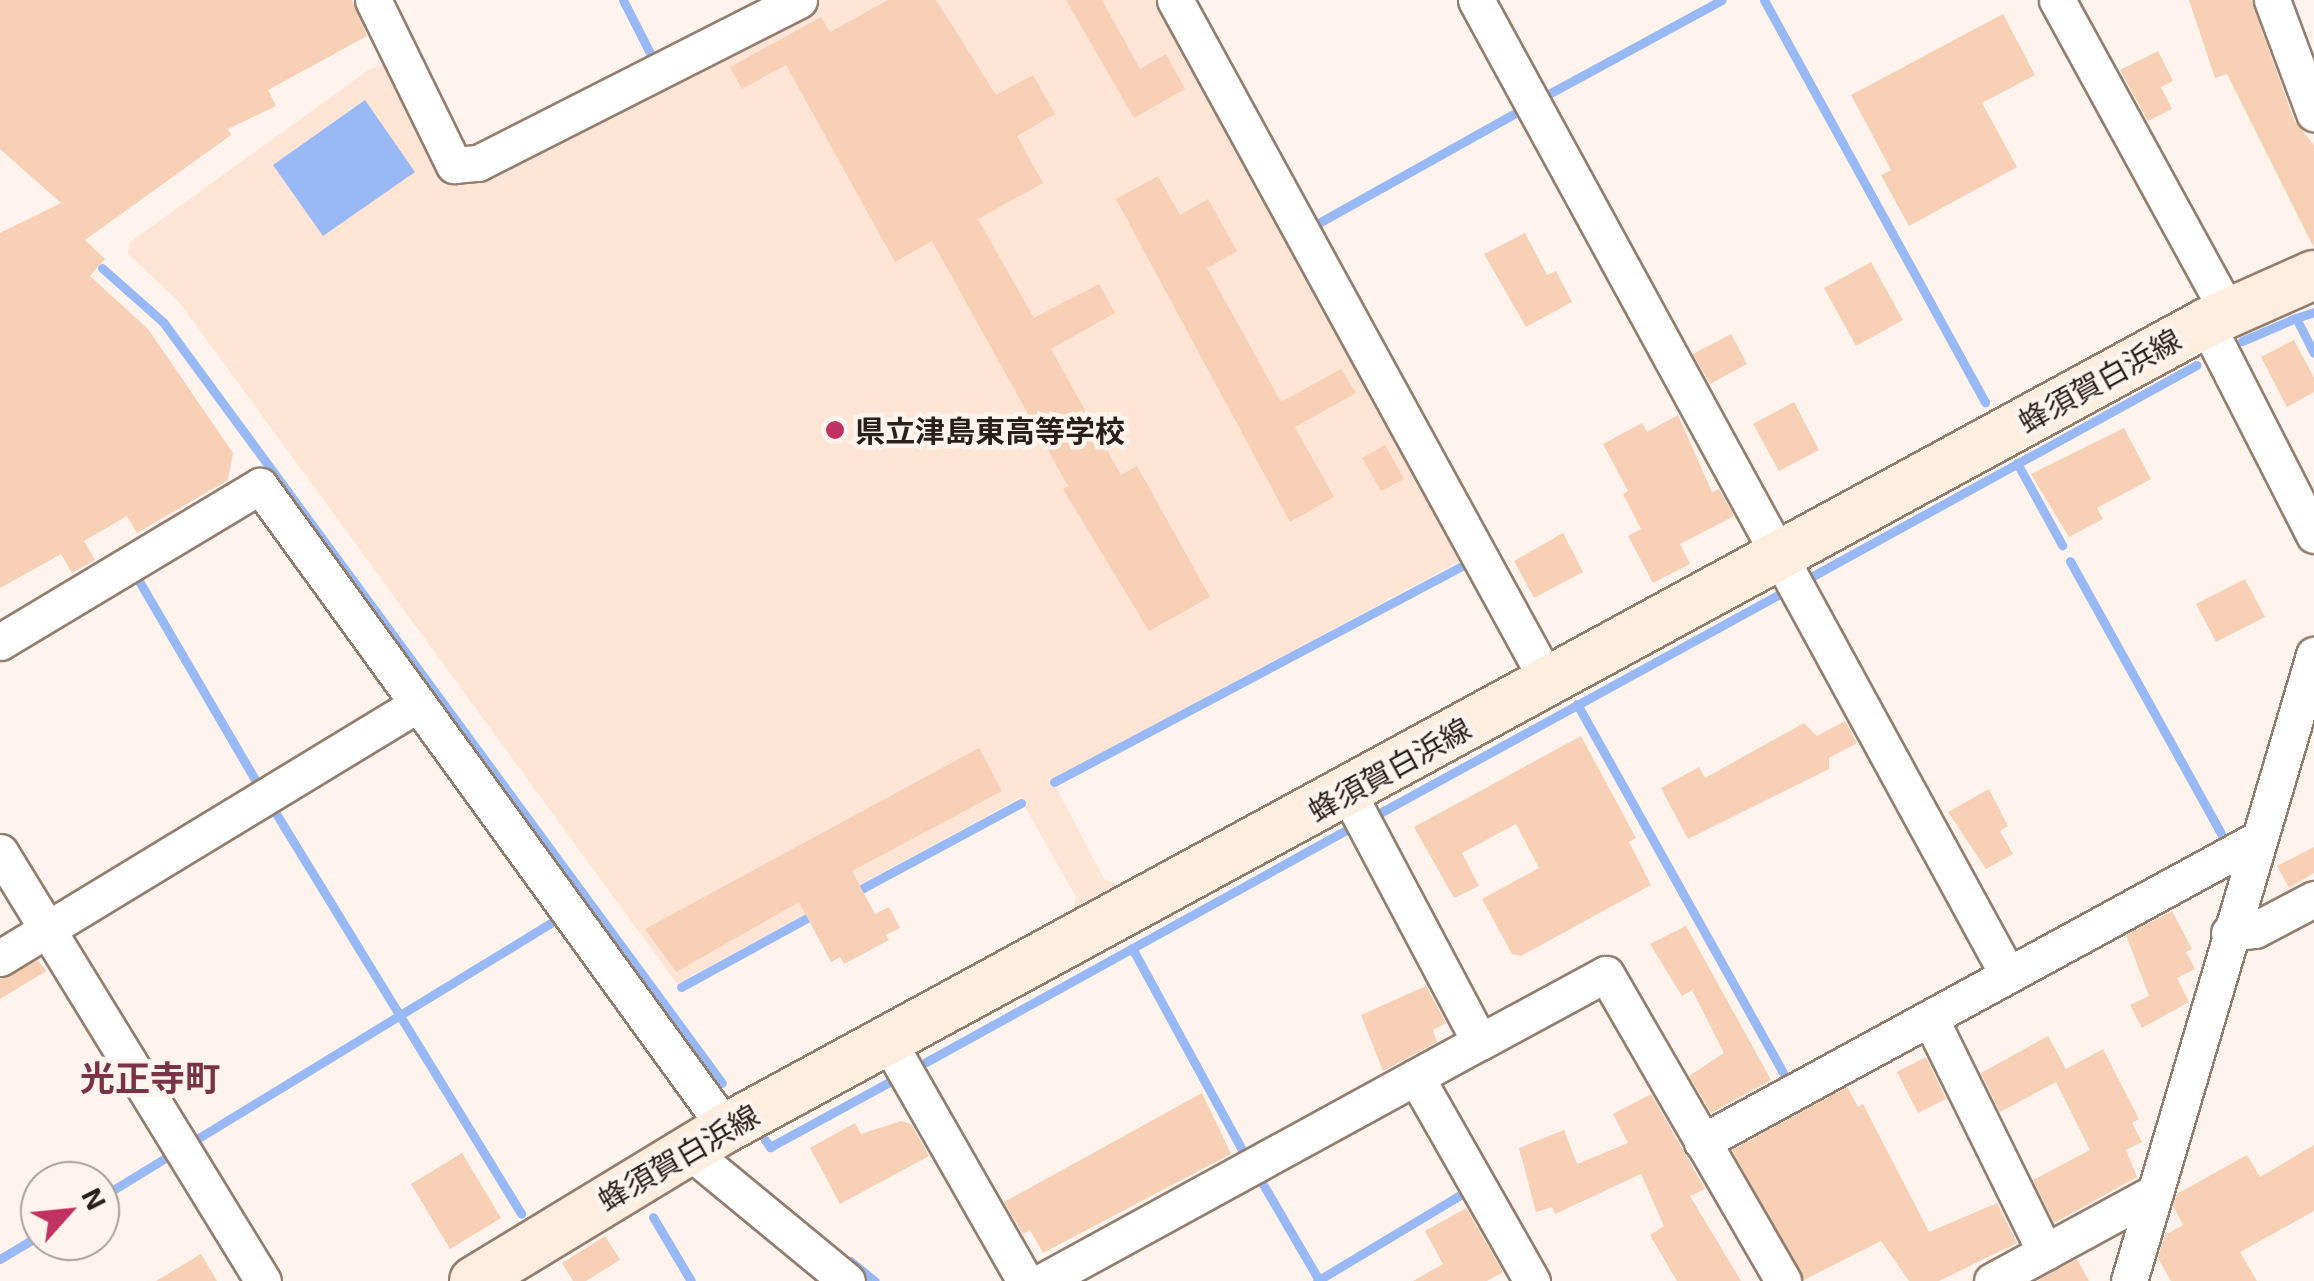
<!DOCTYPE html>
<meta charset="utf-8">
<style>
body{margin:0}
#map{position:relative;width:2314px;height:1281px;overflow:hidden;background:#fef4ed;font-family:"Exo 2","Noto Sans JP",sans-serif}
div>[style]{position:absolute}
.built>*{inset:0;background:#ffe5d5}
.water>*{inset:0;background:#99b9f6}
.stream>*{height:9px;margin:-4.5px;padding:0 4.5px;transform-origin:4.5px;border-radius:4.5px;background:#99b9f6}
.building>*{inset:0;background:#f7d0b6}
.roads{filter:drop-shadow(2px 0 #937d6e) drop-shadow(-2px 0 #937d6e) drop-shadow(0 2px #937d6e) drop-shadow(0 -2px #937d6e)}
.minor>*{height:35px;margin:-17.5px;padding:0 17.5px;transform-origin:17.5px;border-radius:17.5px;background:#fff}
.secondary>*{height:48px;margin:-24px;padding:0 24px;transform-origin:24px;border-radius:24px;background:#fdeedf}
.dots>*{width:28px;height:28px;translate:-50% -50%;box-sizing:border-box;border:5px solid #fef4ed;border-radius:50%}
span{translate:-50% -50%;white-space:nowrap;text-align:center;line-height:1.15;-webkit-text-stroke:9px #fef4ed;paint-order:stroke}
.street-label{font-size:30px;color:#28201a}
.poi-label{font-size:30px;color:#28201a;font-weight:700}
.left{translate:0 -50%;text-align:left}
.quarter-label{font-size:35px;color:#793346;font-weight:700}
.north{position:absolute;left:20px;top:1161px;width:100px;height:100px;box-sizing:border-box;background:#fef4ed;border:2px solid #a89f99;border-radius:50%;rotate:63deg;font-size:28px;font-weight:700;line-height:40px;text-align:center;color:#28201a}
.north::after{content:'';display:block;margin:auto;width:35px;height:45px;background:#c03262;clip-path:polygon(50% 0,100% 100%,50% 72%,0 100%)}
</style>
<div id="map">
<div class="built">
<i style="clip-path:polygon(816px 0,1164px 0,1466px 558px,1052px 779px,1104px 879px,1117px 884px,1074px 908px,1076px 897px,1020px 798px,677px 984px,179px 302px,128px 254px,130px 242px,370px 69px,391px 62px,454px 183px)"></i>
</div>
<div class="water">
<i style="clip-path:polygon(365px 100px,415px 172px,323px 236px,273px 165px)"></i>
</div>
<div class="stream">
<i style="left:623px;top:0;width:66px;rotate:63deg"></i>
<i style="left:1764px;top:0;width:459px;rotate:61.2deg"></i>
<i style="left:1545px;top:96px;width:201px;rotate:-28.5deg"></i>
<i style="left:1315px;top:225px;width:228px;rotate:-29.2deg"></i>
<i style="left:102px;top:268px;width:81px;rotate:41.5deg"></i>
<i style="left:163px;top:322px;width:944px;rotate:53.7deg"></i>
<i style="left:2296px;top:318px;width:19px;rotate:-18deg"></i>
<i style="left:2242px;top:341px;width:59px;rotate:-23.1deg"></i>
<i style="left:2296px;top:318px;width:39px;rotate:63deg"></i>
<i style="left:2017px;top:463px;width:94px;rotate:61.2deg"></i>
<i style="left:2070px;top:561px;width:322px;rotate:61deg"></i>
<i style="left:1811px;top:577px;width:440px;rotate:-28.8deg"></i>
<i style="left:139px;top:581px;width:240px;rotate:59.7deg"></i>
<i style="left:1577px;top:704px;width:432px;rotate:60.8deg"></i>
<i style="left:1054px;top:782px;width:472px;rotate:-27.9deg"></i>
<i style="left:272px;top:807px;width:477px;rotate:58.5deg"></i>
<i style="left:1378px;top:814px;width:456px;rotate:-28.7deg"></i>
<i style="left:852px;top:894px;width:192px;rotate:-28.3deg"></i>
<i style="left:1132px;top:948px;width:240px;rotate:61.4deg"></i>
<i style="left:681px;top:987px;width:154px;rotate:-28.7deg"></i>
<i style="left:926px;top:1062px;width:482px;rotate:-28.9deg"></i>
<i style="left:765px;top:1140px;width:9px;rotate:54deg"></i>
<i style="left:770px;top:1147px;width:138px;rotate:-28.6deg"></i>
<i style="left:192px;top:1142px;width:430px;rotate:-31.4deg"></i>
<i style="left:1257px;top:1174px;width:123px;rotate:59.7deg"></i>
<i style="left:100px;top:1198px;width:79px;rotate:-31.5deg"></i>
<i style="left:653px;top:1217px;width:74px;rotate:59.3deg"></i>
<i style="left:0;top:1259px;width:47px;rotate:-31deg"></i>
<i style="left:850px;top:1261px;width:32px;rotate:39deg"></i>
<i style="left:1317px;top:1281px;width:179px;rotate:-31deg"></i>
</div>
<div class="building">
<i style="clip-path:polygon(0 0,352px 0,367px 36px,268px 90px,276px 106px,228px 129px,231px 135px,85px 240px,105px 259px,90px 276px,148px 329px,233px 453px,228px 480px,137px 533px,127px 516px,84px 541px,95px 560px,72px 573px,61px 554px,0 588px,0 233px,61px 203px,0 149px)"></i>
<i style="clip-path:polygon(888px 0,936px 0,996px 95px,1033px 75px,1055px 114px,1017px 136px,1043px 183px,978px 219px,1034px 318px,1099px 284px,1115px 313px,1051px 349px,1121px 475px,1137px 466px,1210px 597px,1149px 631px,1063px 489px,1068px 486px,932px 241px,895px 262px,786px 65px,742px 89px,730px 67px,821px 17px,830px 32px)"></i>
<i style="clip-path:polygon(1066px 0,1102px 0,1140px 69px,1166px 54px,1185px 89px,1134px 118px)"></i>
<i style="clip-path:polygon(2189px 0,2251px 0,2294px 120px,2314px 145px,2314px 248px,2227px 74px,2215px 78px)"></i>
<i style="clip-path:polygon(2003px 14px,2035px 75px,1982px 103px,2017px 167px,1909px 226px,1881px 175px,1891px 170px,1851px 95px)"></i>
<i style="clip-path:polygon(2158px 51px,2173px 81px,2161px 87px,2172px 109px,2148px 121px,2120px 70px)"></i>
<i style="clip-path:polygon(1158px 176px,1180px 215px,1208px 199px,1237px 251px,1207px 268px,1281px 402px,1341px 369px,1356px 393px,1295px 427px,1334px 497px,1290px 522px,1116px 199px)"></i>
<i style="clip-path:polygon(1525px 233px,1547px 275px,1556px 271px,1572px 302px,1526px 327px,1484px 254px)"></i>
<i style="clip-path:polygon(1871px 262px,1903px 320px,1856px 346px,1824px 288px)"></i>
<i style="clip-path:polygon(1731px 334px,1747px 364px,1710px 384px,1693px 354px)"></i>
<i style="clip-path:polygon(2294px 340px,2314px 378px,2314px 392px,2287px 407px,2261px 357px)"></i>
<i style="clip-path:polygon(1794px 402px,1819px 450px,1779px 471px,1753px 424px)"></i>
<i style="clip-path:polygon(1678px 415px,1712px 492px,1719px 489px,1734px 516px,1680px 544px,1690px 564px,1653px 583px,1628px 536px,1641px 529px,1623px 494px,1628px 491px,1603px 444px,1642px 423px,1647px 432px)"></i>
<i style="clip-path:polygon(2124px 428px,2151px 479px,2097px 508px,2103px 519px,2069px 537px,2031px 474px)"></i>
<i style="clip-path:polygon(1385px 445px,1404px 479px,1381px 491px,1362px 458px)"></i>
<i style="clip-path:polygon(1563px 533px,1583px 572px,1534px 598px,1514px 561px)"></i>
<i style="clip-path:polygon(2245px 579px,2265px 617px,2216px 642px,2196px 604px)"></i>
<i style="clip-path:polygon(1845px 721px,1857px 743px,1829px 758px,1829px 769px,1688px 839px,1661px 788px,1699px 767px,1705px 778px,1804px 723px,1817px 736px)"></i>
<i style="clip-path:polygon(1581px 736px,1636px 838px,1629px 842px,1651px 885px,1521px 956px,1512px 954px,1482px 899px,1539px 868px,1516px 824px,1462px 853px,1479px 886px,1454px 898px,1414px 827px)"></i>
<i style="clip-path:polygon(979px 748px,1002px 791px,852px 871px,875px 914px,889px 907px,900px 928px,886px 935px,889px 940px,844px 964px,840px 957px,831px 962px,799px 902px,676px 972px,645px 929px)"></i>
<i style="clip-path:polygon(1989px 789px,2008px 826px,2000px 831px,2013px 854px,1986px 869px,1948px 812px)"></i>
<i style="clip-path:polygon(2314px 847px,2314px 873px,2289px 888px,2277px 866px)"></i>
<i style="clip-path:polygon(2172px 911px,2192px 949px,2186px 952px,2195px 969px,2177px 978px,2189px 1002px,2142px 1028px,2130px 1005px,2149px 996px,2126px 935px)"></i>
<i style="clip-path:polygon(1686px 926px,1771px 1080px,1711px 1113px,1689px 1076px,1724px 1053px,1692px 990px,1682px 996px,1650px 944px)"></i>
<i style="clip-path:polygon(38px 960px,46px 971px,0 999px,0 979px)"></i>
<i style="clip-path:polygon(1426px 986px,1446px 1023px,1433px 1030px,1437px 1042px,1383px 1071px,1361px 1015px)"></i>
<i style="clip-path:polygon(2048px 1036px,2066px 1069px,2103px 1049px,2139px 1119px,2132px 1123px,2142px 1142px,2126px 1150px,2137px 1177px,2054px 1223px,2033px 1180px,2090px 1150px,2056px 1082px,2000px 1112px,1981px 1073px)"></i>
<i style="clip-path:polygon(1926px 1057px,1946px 1099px,1918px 1113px,1897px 1072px)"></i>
<i style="clip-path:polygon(1847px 1087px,1858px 1107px,1863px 1104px,1929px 1232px,1997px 1203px,2017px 1243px,1939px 1281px,1909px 1281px,1881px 1241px,1804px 1280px,1732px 1150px)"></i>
<i style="clip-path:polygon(1202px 1093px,1231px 1154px,1043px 1253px,1030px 1230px,1023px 1234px,1004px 1202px)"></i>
<i style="clip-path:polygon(1651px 1094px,1705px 1189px,1690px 1196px,1741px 1281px,1677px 1281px,1650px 1235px,1664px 1226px,1641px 1174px,1555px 1214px,1552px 1207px,1536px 1212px,1519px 1148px,1564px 1130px,1577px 1164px,1628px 1143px,1613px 1114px)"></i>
<i style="clip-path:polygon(901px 1121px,911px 1124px,929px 1156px,840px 1204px,810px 1148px,855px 1123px,861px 1134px)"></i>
<i style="clip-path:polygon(2314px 1145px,2314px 1211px,2240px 1252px,2257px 1281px,2171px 1281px,2158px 1258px,2165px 1235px,2183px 1225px,2173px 1206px,2177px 1194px,2247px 1155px,2260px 1177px)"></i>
<i style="clip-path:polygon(462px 1153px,501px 1218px,450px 1249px,411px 1184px)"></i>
<i style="clip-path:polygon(1466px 1208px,1503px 1272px,1487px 1281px,1413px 1281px,1443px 1264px,1425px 1231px)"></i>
<i style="clip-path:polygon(605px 1236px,620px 1260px,586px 1281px,573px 1281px,562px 1263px)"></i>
<i style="clip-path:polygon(201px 1254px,217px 1281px,156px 1281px)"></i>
<i style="clip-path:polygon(2077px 1259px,2089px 1281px,2038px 1281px,2038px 1280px)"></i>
</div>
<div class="roads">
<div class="minor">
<i style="left:373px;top:0;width:184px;rotate:63.9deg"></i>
<i style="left:454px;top:165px;width:24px;rotate:-5deg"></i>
<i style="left:478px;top:163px;width:360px;rotate:-26.9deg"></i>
<i style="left:1175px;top:0;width:777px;rotate:61.32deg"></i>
<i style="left:1476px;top:0;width:1111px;rotate:61.38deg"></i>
<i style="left:2057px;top:0;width:356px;rotate:61.3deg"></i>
<i style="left:2272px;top:0;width:121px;rotate:69.6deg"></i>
<i style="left:2206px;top:323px;width:238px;rotate:63deg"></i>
<i style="left:0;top:642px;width:303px;rotate:-31deg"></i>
<i style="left:260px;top:486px;width:793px;rotate:54.03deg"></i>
<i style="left:1347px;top:791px;width:284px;rotate:62.1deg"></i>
<i style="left:1480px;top:1042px;width:143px;rotate:-28.4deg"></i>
<i style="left:1606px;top:974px;width:354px;rotate:60deg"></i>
<i style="left:0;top:852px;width:503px;rotate:58.49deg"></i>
<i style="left:2229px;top:933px;width:26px;rotate:-7deg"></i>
<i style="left:2255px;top:930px;width:67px;rotate:-27.7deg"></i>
<i style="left:0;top:958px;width:489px;rotate:-31.3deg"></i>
<i style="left:1930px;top:1018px;width:261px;rotate:63.8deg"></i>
<i style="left:888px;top:1041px;width:276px;rotate:60.3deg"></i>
<i style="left:1416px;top:1077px;width:235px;rotate:60.4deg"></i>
<i style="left:1702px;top:1142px;width:633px;rotate:-28.59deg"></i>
<i style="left:688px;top:1150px;width:206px;rotate:39.5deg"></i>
<i style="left:1043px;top:1281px;width:498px;rotate:-28.7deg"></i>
<i style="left:1992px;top:1281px;width:186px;rotate:-28.6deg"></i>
<i style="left:2129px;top:1281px;width:653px;rotate:-73.54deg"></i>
</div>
<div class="secondary">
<i style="left:474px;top:1281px;width:295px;rotate:-31.3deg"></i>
<i style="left:726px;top:1128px;width:1685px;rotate:-28.54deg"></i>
<i style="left:2206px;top:323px;width:118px;rotate:-24deg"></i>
</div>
</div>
<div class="dots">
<i style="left:835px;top:430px;background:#c03262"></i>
</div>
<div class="street-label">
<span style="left:2099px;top:380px;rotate:-29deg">蜂須賀白浜線</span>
<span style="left:1389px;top:769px;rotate:-29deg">蜂須賀白浜線</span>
<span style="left:678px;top:1157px;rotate:-30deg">蜂須賀白浜線</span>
</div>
<div class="poi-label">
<span class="left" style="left:855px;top:430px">県立津島東高等学校</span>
</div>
<div class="quarter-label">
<span style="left:150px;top:1077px">光正寺町</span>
</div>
<div class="north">N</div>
</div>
